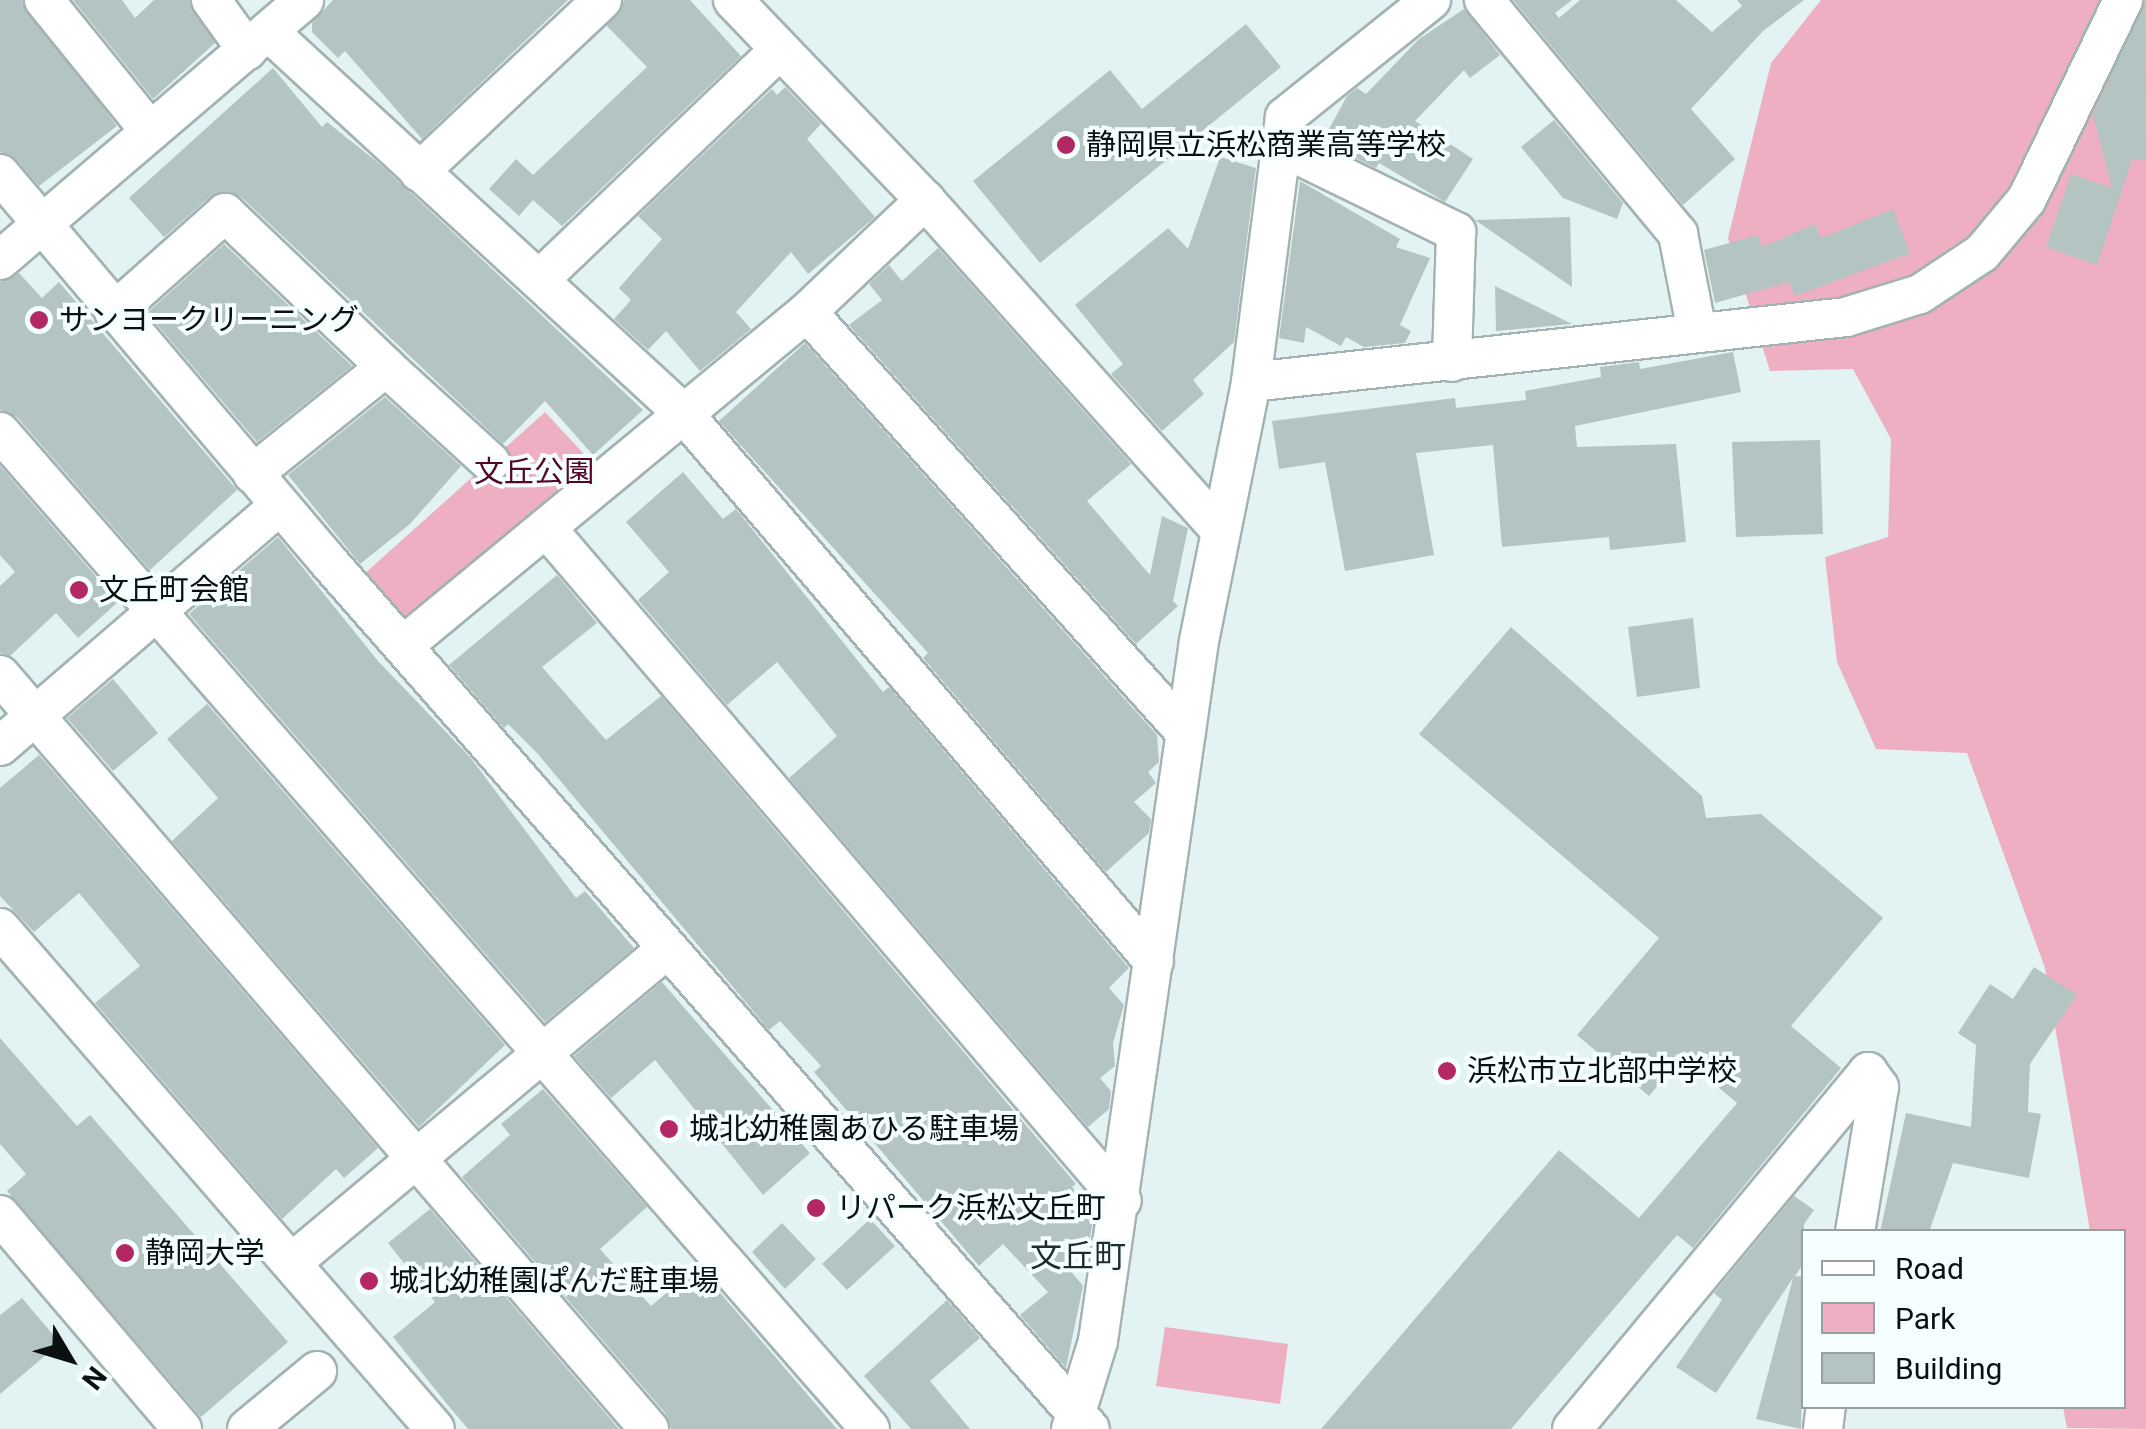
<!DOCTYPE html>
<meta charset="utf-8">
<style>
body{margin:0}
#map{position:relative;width:2146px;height:1429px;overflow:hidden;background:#e3f3f3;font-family:Roboto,"Noto Sans JP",sans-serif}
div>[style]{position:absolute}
.green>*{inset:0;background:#edafc1}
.building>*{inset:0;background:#b4c4c3}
.roads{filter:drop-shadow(2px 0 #a3b2b2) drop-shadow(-2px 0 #a3b2b2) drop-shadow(0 2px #a3b2b2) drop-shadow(0 -2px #a3b2b2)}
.minor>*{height:38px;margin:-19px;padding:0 19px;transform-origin:19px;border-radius:19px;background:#fff}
.dots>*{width:28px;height:28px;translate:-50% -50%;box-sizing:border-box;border:5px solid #f5ffff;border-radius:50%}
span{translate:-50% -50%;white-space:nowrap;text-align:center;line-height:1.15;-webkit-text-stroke:8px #f5ffff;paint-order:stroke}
.poi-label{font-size:30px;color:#0b1010}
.left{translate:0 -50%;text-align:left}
.park-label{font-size:30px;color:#54052a}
.neighbourhood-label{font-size:32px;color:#1f2c2c}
.legend{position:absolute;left:1801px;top:1229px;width:325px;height:180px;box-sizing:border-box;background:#f5ffff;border:2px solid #979f9f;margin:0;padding:12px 18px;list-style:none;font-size:30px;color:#0b1010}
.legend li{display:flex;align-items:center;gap:20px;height:50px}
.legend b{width:50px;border:2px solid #979f9f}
.north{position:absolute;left:20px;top:1309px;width:100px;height:100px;-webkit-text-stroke:8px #f5ffff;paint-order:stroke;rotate:128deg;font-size:28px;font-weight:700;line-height:40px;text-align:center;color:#0b1010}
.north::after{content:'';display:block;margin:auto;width:35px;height:45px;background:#0b1010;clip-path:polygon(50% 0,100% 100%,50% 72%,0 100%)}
</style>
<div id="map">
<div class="green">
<i style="clip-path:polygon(1821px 0,2146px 0,2146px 1429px,2067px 1428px,2063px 1407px,2124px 1406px,2124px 1232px,2090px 1231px,2045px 968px,1967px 753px,1876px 749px,1837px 662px,1825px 557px,1888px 537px,1891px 439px,1853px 369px,1770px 371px,1728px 238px,1771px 63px)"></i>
<i style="clip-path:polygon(545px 412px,596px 467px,412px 626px,363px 575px)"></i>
<i style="clip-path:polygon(1165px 1327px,1288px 1344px,1280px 1404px,1156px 1386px)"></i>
</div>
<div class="building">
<i style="clip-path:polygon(0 0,22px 0,117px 126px,39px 186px,16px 159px,0 152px)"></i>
<i style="clip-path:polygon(73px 0,122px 0,135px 18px,154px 0,189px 0,215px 43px,153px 99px)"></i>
<i style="clip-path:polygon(333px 0,568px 0,422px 139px,345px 51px,338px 58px,312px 32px,312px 23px)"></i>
<i style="clip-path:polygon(624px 0,690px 0,741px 56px,562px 226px,533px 200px,519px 216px,489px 189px,516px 159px,533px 175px,647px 67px,607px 26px)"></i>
<i style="clip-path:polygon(1513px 0,1572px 0,1555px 13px,1559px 18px,1580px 0,1676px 0,1712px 32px,1742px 6px,1737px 0,1804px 0,1763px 31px,1691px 109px,1735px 159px,1683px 205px)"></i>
<i style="clip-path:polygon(2145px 0,2146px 160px,2132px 160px,2097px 265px,2046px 247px,2071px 174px,2112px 188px,2093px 115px)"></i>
<i style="clip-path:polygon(1464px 9px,1500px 55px,1470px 78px,1464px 70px,1415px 121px,1473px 159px,1445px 202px,1379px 163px,1376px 168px,1322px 142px,1347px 96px,1357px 88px,1366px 94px,1419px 39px)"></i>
<i style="clip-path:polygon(1246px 24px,1281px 67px,1040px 263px,973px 181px,1110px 70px,1142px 109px)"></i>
<i style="clip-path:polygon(273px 68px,322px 127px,327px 122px,381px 165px,643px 410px,593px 455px,545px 401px,503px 444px,240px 196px,211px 196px,164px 237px,129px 198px)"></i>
<i style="clip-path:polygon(785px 87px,821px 124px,807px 139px,875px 217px,808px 274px,791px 252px,736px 312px,751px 329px,700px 371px,666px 331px,648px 350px,614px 319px,631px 300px,619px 288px,662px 239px,638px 216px,772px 89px,777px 95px)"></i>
<i style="clip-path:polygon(1554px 120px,1623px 203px,1617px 219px,1563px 198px,1521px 147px)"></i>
<i style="clip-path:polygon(1220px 157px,1256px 168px,1234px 342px,1193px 380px,1204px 394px,1162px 431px,1111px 374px,1123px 364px,1075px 305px,1168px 228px,1188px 249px)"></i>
<i style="clip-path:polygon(1300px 181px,1400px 239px,1396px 247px,1430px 258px,1400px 325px,1411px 331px,1405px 343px,1364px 347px,1346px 337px,1341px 346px,1306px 327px,1304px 343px,1279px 338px)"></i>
<i style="clip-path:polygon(1893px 209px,1910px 253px,1795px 296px,1789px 282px,1715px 303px,1704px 250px,1758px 235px,1762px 247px,1815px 224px,1821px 238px)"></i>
<i style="clip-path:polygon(1570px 217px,1572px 287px,1475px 220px)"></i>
<i style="clip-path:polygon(224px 244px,352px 366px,257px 442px,147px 313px)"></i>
<i style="clip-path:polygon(938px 248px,1131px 464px,1087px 501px,1150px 575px,1162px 516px,1188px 528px,1173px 601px,1178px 606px,1136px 644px,849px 325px,882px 300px,869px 284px,889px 265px,902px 281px)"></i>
<i style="clip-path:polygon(19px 273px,42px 298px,59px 282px,237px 490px,150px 570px,17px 417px,0 410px,0 282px)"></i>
<i style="clip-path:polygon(1495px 286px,1572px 324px,1496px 331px)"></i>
<i style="clip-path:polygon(805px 343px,1157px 735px,1159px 762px,1148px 772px,1156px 783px,1134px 802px,1151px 819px,1149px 833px,1106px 872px,923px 658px,928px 653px,719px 421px)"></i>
<i style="clip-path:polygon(1733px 352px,1741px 392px,1575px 426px,1577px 447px,1676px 444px,1686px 542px,1610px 550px,1609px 537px,1502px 547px,1493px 445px,1416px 453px,1434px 555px,1345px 571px,1325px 462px,1279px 469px,1272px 421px,1455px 398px,1456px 408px,1526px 400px,1525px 391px,1601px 377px,1600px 367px,1639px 362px,1640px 369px)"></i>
<i style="clip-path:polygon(385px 397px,461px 466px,410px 524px,360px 564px,288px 475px)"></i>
<i style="clip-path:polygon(1820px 440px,1823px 534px,1736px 537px,1732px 442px)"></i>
<i style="clip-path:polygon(0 466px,118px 602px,78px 638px,56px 613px,10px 656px,0 653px,0 586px,15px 572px,0 555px)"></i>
<i style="clip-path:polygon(683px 472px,723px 519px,736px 509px,883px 692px,889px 687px,1129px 968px,1109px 988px,1124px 1005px,1113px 1043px,1115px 1066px,1100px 1078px,1111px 1091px,1109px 1109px,1088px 1127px,789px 778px,837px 736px,777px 662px,727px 705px,638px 600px,669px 572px,626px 522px)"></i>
<i style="clip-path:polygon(278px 537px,378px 661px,470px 757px,576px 898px,585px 891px,634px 948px,545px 1022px,189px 614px)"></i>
<i style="clip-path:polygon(557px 575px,597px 623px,542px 667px,606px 740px,661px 696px,1076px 1184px,1072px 1187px,1094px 1213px,1089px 1245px,1066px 1265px,1083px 1286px,1066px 1368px,1020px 1315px,1048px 1292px,1003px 1244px,979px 1266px,814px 1072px,821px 1066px,780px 1021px,769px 1030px,537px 753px,508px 724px,504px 728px,449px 665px)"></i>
<i style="clip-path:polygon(1693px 618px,1700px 688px,1637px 697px,1628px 627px)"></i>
<i style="clip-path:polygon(1511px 627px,1702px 796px,1706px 818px,1761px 814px,1883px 918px,1791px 1026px,1841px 1068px,1693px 1248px,1677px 1235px,1511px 1429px,1321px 1429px,1559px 1150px,1639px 1218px,1737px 1103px,1682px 1057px,1649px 1096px,1577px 1035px,1659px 938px,1419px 734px)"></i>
<i style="clip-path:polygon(113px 679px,158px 733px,113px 771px,67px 718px)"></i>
<i style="clip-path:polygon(207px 704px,505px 1045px,419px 1127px,172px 841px,218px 798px,167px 739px)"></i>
<i style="clip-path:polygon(39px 755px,378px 1148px,344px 1178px,336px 1169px,282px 1219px,95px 1003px,140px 966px,79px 893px,34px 932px,0 896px,0 788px)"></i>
<i style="clip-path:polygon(2034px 967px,2077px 995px,2030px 1064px,2028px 1112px,2041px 1114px,2029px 1178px,1953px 1163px,1929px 1232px,1880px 1232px,1906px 1113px,1971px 1127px,1976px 1045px,1958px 1033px,1990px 984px,2013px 999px)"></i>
<i style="clip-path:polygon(662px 982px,810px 1153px,763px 1195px,655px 1060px,611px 1098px,574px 1056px)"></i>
<i style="clip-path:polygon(0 1038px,77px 1126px,90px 1115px,288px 1342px,201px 1417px,7px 1191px,26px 1174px,0 1144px)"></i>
<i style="clip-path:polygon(543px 1089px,647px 1207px,600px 1249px,651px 1306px,698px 1267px,837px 1429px,671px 1429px,666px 1414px,462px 1177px,510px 1135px,501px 1124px)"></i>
<i style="clip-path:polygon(1794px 1196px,1814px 1210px,1804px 1224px,1804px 1263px,1795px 1276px,1804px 1277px,1801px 1429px,1756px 1419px,1793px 1278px,1716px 1393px,1676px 1367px,1722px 1300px,1714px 1293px)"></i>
<i style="clip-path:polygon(430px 1209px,619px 1429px,468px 1429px,447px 1404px,393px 1337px,435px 1302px,388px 1243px)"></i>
<i style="clip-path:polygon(870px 1219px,895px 1246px,847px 1290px,822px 1264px)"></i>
<i style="clip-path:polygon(782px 1223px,816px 1259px,785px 1289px,752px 1252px)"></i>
<i style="clip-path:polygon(22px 1298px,60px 1343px,0 1394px,0 1315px)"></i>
<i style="clip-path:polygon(947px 1300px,980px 1338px,930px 1381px,970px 1429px,911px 1429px,864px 1376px)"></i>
</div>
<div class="roads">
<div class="minor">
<i style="left:44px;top:0;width:169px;rotate:51deg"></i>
<i style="left:211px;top:0;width:62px;rotate:54.2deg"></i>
<i style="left:733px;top:0;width:277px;rotate:46.2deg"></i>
<i style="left:925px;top:200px;width:443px;rotate:48.2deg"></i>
<i style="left:1484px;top:0;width:304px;rotate:50.3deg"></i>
<i style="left:1678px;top:234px;width:100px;rotate:79deg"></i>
<i style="left:269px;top:32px;width:563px;rotate:42.62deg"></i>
<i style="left:683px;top:413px;width:723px;rotate:49.37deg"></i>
<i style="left:1282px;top:147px;width:194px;rotate:26deg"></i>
<i style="left:1456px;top:232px;width:130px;rotate:91.8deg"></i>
<i style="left:419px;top:172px;width:251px;rotate:-43.2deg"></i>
<i style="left:0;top:174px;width:506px;rotate:49.73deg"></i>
<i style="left:327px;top:560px;width:1156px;rotate:48.72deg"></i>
<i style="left:0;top:260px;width:400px;rotate:-40.5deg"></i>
<i style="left:541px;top:278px;width:330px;rotate:-43.7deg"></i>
<i style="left:114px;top:312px;width:149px;rotate:-41.7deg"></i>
<i style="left:225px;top:213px;width:223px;rotate:43.7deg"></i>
<i style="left:386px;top:367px;width:171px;rotate:141.2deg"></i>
<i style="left:807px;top:312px;width:566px;rotate:48.01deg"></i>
<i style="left:386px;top:367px;width:141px;rotate:42.4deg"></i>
<i style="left:1251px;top:382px;width:267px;rotate:-82.7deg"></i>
<i style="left:1285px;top:117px;width:187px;rotate:-38.7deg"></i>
<i style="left:0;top:432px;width:1323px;rotate:48.89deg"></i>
<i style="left:547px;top:529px;width:884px;rotate:49.45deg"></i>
<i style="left:404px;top:645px;width:523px;rotate:-39.57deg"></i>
<i style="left:807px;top:312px;width:163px;rotate:-43.5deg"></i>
<i style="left:0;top:675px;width:995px;rotate:49.28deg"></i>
<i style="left:0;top:746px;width:369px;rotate:-40.7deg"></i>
<i style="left:0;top:928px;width:663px;rotate:49.03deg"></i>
<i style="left:0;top:1215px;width:281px;rotate:49.6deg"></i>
<i style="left:295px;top:1260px;width:485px;rotate:-39.9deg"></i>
<i style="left:247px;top:1429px;width:91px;rotate:-39.6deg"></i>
<i style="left:1071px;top:1429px;width:92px;rotate:-72.9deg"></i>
<i style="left:1098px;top:1341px;width:707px;rotate:-81.79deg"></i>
<i style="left:1199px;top:641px;width:264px;rotate:-78.6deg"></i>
<i style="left:1251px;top:382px;width:599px;rotate:-6.23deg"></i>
<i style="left:1846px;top:317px;width:77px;rotate:-17.3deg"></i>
<i style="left:1920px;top:294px;width:74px;rotate:-33.5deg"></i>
<i style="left:1982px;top:253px;width:70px;rotate:-50.2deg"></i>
<i style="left:2027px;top:199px;width:221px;rotate:-64.2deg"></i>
<i style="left:1572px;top:1429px;width:464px;rotate:-50.3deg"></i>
<i style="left:1868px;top:1072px;width:19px;rotate:54deg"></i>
<i style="left:1879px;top:1087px;width:147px;rotate:99.4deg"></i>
<i style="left:1823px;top:1429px;width:23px;rotate:-83deg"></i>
</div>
</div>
<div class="dots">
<i style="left:1066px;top:145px;background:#b32864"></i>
<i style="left:39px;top:320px;background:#b32864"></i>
<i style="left:79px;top:590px;background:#b32864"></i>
<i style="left:1447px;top:1071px;background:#b32864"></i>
<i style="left:669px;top:1129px;background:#b32864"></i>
<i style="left:816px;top:1208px;background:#b32864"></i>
<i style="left:125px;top:1253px;background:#b32864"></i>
<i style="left:369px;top:1281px;background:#b32864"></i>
</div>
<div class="poi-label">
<span class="left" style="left:1086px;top:145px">静岡県立浜松商業高等学校</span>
<span class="left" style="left:59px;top:320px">サンヨークリーニング</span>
<span class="left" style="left:99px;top:590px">文丘町会館</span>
<span class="left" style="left:1467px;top:1071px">浜松市立北部中学校</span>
<span class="left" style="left:689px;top:1129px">城北幼稚園あひる駐車場</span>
<span class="left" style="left:836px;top:1208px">リパーク浜松文丘町</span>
<span class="left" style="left:145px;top:1253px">静岡大学</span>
<span class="left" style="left:389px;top:1281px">城北幼稚園ぱんだ駐車場</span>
</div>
<div class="park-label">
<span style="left:534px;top:472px">文丘公園</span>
</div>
<div class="neighbourhood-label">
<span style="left:1078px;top:1256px">文丘町</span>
</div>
<ul class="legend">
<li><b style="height:12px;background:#fff"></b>Road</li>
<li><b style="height:28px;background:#edafc1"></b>Park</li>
<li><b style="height:28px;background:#b4c4c3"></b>Building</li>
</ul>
<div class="north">N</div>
</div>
